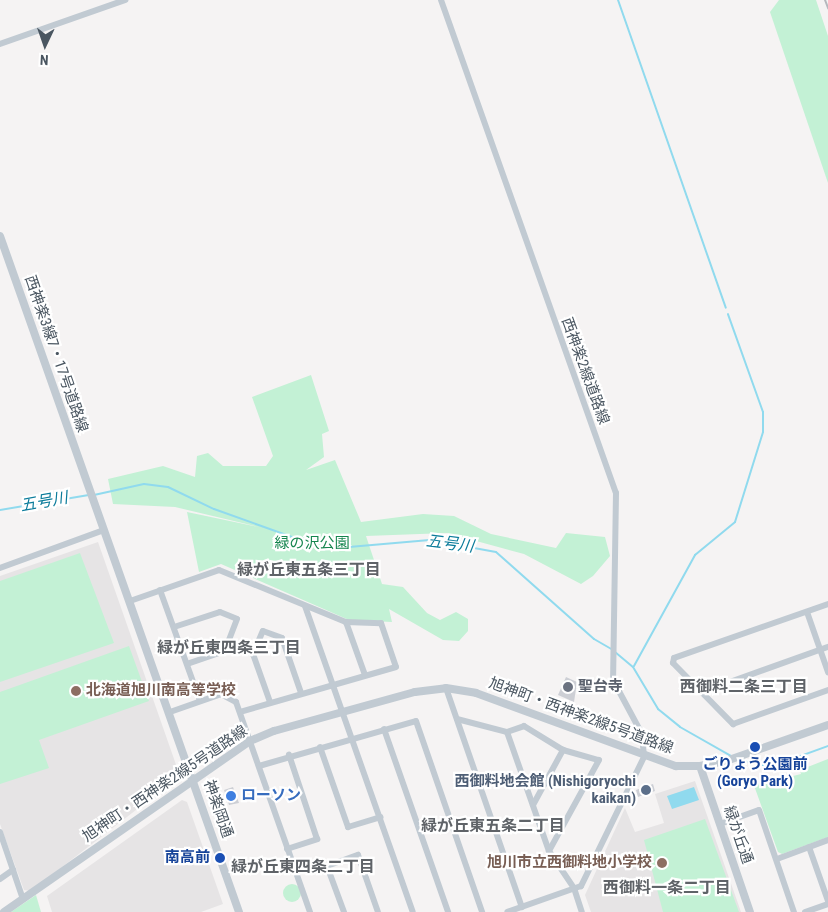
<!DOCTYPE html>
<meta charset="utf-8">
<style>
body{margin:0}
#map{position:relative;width:828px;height:912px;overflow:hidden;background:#f5f3f3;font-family:"Roboto Condensed","Noto Sans JP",sans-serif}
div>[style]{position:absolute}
.education>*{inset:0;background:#e6e4e5}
.green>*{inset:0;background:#c3f1d5}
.round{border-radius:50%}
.water>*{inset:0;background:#90daee}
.stream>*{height:2px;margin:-1px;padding:0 1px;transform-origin:1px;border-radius:1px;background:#90daee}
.building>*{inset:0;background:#cdcfd5}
.minor>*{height:6px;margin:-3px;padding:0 3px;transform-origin:3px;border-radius:3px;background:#c1cad2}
.tertiary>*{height:8px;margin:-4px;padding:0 4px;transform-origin:4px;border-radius:4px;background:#c1cad2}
.rail>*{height:2px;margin:-1px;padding:0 1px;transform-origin:1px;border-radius:1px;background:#b5b8bd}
.dots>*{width:14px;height:14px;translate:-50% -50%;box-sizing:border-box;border:2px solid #fff;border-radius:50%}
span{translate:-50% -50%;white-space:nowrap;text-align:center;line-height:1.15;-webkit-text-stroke:4.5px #fff;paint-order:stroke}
.street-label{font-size:15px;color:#4a5661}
.park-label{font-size:15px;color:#17864f}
.worship-label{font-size:15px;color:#5b616d;font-weight:700}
.left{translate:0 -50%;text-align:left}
.education-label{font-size:15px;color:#785e54;font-weight:700}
.right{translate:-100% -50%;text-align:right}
.transit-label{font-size:15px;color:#164399;font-weight:700}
.service-label{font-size:15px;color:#4e5e75;font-weight:700}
.shop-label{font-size:15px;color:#366cbe;font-weight:700}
.water-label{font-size:16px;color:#0c7c9b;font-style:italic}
.neighbourhood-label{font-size:16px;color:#5f6368;font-weight:700}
.north{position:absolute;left:20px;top:20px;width:50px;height:50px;-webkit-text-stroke:4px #fff;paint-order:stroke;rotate:183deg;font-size:14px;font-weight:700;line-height:20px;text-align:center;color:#4a5661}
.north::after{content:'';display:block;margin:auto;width:18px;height:22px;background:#4a5661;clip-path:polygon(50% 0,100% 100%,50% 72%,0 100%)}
</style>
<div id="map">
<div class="education">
<i style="clip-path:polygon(98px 542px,180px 776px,31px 891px,24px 890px,0 824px,0 576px)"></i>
<i style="clip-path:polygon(695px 781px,741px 912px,591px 912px,585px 895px,625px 808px,635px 832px,664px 823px,655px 794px)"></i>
<i style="clip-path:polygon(182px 800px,187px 802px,223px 904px,201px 912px,52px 912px,47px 896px)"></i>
</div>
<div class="green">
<i style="clip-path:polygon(779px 0,816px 0,828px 36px,828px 183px,770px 12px)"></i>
<i style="clip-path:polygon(311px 375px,329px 431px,322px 434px,324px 457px,306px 470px,335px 460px,361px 522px,423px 514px,454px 516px,491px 534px,556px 548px,566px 533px,605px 537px,610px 556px,593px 576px,581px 584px,524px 554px,447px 533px,366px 536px,382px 584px,403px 587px,427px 613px,440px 620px,456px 612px,468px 619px,468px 631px,459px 641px,443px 640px,389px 609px,392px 622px,349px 620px,221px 564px,199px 572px,187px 512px,259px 527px,175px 507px,113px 504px,108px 479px,163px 466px,195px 477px,197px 456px,208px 453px,223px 466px,266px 466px,273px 456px,252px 397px)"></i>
<i style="clip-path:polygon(80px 553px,114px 643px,0 682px,0 581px)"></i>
<i style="clip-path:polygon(129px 646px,149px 701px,39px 740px,49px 768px,0 784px,0 692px)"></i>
<i style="clip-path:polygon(828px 759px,828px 837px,782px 854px,778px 852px,752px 780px,769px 782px,801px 774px,800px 770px)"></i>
<i style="clip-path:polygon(705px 819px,739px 912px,663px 912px,644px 840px)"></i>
<i class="round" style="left:283px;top:884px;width:18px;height:18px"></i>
<i style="clip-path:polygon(36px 895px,41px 912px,11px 912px)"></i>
</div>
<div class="water">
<i style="clip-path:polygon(694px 787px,699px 800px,672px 809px,667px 796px)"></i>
</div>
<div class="stream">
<i style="left:618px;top:0;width:326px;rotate:70.7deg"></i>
<i style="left:94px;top:495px;width:51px;rotate:-12.4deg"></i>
<i style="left:144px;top:484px;width:24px;rotate:7deg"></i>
<i style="left:168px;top:487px;width:51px;rotate:25.6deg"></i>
<i style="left:214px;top:509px;width:119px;rotate:19.7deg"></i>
<i style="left:326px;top:549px;width:104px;rotate:-4.9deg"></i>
<i style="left:430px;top:540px;width:67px;rotate:10.3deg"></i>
<i style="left:496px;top:552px;width:131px;rotate:41.6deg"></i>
<i style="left:594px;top:639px;width:20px;rotate:30deg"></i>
<i style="left:0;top:510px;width:90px;rotate:-9.6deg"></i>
<i style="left:615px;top:652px;width:23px;rotate:40deg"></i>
<i style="left:633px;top:667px;width:49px;rotate:59.2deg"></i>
<i style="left:658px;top:709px;width:28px;rotate:39deg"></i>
<i style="left:680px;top:727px;width:59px;rotate:29.6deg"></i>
<i style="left:634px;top:666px;width:127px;rotate:-61.2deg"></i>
<i style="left:695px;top:555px;width:52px;rotate:-39.5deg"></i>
<i style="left:735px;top:522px;width:94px;rotate:-72.7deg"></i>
<i style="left:763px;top:432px;width:20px;rotate:-90deg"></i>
<i style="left:763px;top:412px;width:104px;rotate:-109.7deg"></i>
<i style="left:738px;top:759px;width:33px;rotate:14deg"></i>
<i style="left:770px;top:767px;width:62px;rotate:-19.9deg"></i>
</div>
<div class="building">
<i style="clip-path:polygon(566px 677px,577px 682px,574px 702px,558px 695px)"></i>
<i style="clip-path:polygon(653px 784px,655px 791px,638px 797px,636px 790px)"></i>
<i style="clip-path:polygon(233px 787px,239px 803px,229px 805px,224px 790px)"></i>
</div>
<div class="minor">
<i style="left:441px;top:0;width:523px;rotate:70.46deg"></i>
<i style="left:616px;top:493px;width:187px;rotate:90.9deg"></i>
<i style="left:613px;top:680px;width:61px;rotate:61.8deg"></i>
<i style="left:642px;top:734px;width:23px;rotate:85deg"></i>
<i style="left:644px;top:757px;width:144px;rotate:116deg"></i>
<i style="left:581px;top:886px;width:78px;rotate:160.6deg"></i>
<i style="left:0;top:44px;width:133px;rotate:-19.4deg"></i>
<i style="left:0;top:568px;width:111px;rotate:-20.1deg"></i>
<i style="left:160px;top:590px;width:118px;rotate:70.2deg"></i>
<i style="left:130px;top:601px;width:94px;rotate:-19.2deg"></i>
<i style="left:219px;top:570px;width:137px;rotate:22.3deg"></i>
<i style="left:346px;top:622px;width:35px;rotate:2deg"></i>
<i style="left:381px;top:623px;width:46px;rotate:71.2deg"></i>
<i style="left:396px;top:667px;width:162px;rotate:163.9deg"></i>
<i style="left:828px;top:604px;width:163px;rotate:160.7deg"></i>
<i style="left:674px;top:658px;width:5px;rotate:101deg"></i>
<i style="left:673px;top:663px;width:86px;rotate:45.5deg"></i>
<i style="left:733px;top:724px;width:101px;rotate:-19.7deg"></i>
<i style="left:305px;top:606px;width:324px;rotate:70.6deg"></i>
<i style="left:807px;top:612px;width:64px;rotate:70.7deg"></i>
<i style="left:346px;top:622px;width:56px;rotate:70.3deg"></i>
<i style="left:174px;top:627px;width:48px;rotate:-18.1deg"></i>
<i style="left:220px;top:612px;width:18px;rotate:22deg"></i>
<i style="left:237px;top:619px;width:34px;rotate:111deg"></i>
<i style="left:225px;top:651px;width:40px;rotate:161.1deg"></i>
<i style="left:446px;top:688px;width:232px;rotate:70.9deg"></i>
<i style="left:702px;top:692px;width:134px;rotate:-19.7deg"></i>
<i style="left:270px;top:702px;width:51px;rotate:-109.5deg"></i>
<i style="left:253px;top:654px;width:25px;rotate:-67deg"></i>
<i style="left:263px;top:631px;width:20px;rotate:20deg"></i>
<i style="left:282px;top:638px;width:58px;rotate:70.9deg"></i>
<i style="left:170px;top:712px;width:54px;rotate:-19.4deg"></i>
<i style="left:221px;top:694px;width:17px;rotate:28deg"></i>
<i style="left:236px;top:702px;width:223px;rotate:70.6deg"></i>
<i style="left:457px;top:719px;width:52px;rotate:14.6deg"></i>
<i style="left:507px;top:732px;width:18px;rotate:-19deg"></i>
<i style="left:524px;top:726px;width:46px;rotate:31.6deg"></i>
<i style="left:563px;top:750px;width:37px;rotate:16deg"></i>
<i style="left:599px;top:760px;width:104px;rotate:118.8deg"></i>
<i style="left:384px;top:729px;width:194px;rotate:70.7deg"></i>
<i style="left:507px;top:732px;width:126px;rotate:70.6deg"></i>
<i style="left:549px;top:851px;width:45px;rotate:56deg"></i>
<i style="left:574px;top:888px;width:25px;rotate:72deg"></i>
<i style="left:320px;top:747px;width:85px;rotate:70.7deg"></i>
<i style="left:348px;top:827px;width:34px;rotate:-17deg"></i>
<i style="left:259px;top:766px;width:163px;rotate:-16deg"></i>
<i style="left:416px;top:721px;width:202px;rotate:70.9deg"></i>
<i style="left:533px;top:805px;width:63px;rotate:-61.4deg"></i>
<i style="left:720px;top:824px;width:41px;rotate:-19.7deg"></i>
<i style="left:759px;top:810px;width:108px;rotate:71.1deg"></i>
<i style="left:0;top:832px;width:71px;rotate:71.1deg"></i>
<i style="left:809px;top:847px;width:57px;rotate:70.6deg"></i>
<i style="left:287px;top:849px;width:32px;rotate:-18deg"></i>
<i style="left:317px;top:839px;width:89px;rotate:-108.4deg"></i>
<i style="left:777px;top:859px;width:54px;rotate:-20.4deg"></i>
<i style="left:0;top:879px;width:16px;rotate:-35deg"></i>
<i style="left:344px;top:912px;width:49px;rotate:-110.3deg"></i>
<i style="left:327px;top:866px;width:33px;rotate:-20deg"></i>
<i style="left:358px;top:855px;width:60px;rotate:70.7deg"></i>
<i style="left:805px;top:912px;width:24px;rotate:-19deg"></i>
</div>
<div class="tertiary">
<i style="left:0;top:236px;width:717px;rotate:70.53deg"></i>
<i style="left:700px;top:766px;width:154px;rotate:71.1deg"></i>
<i style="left:4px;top:912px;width:300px;rotate:-34.8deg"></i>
<i style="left:250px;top:741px;width:26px;rotate:-23deg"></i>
<i style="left:274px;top:731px;width:146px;rotate:-15.5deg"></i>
<i style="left:415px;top:692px;width:31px;rotate:-7deg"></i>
<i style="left:446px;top:688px;width:30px;rotate:9deg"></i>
<i style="left:476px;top:693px;width:213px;rotate:20.1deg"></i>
<i style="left:676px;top:766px;width:24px"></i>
<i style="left:700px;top:766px;width:26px;rotate:-11deg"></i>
<i style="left:726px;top:761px;width:108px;rotate:-19.4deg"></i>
</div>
<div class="rail">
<i style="left:825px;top:0;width:9px;rotate:69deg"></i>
</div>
<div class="dots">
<i style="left:568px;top:687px;background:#6b7280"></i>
<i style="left:76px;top:691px;background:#8d6e63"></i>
<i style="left:755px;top:747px;background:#1a4fb4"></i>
<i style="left:646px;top:790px;background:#5c6f8a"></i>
<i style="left:231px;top:796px;background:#3f7fe0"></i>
<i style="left:220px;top:858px;background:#1a4fb4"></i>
<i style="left:662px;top:863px;background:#8d6e63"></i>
</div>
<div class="street-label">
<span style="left:56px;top:354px;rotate:71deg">西神楽3線7・17号道路線</span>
<span style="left:585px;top:371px;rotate:70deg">西神楽2線道路線</span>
<span style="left:581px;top:716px;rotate:20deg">旭神町・西神楽2線5号道路線</span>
<span style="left:165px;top:784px;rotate:-34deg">旭神町・西神楽2線5号道路線</span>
<span style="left:218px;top:809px;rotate:71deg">神楽岡通</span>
<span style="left:738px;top:835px;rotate:71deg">緑が丘通</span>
</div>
<div class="park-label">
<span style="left:312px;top:544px">緑の沢公園</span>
</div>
<div class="worship-label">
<span class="left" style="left:578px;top:687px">聖台寺</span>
</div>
<div class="education-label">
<span class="left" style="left:86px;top:691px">北海道旭川南高等学校</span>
<span class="right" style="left:652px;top:863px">旭川市立西御料地小学校</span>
</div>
<div class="transit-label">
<span style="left:755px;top:773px">ごりょう公園前<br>(Goryo Park)</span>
<span class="right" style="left:210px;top:858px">南高前</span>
</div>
<div class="service-label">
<span class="right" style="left:636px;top:790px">西御料地会館 (Nishigoryochi<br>kaikan)</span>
</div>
<div class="shop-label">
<span class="left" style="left:241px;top:796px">ローソン</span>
</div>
<div class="water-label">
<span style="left:44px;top:502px;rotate:-10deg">五号川</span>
<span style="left:450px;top:544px;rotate:7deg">五号川</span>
</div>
<div class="neighbourhood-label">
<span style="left:309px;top:570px">緑が丘東五条三丁目</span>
<span style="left:229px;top:648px">緑が丘東四条三丁目</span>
<span style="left:744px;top:687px">西御料二条三丁目</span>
<span style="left:493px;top:826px">緑が丘東五条二丁目</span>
<span style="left:303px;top:867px">緑が丘東四条二丁目</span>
<span style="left:667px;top:888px">西御料一条二丁目</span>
</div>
<div class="north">N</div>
</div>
